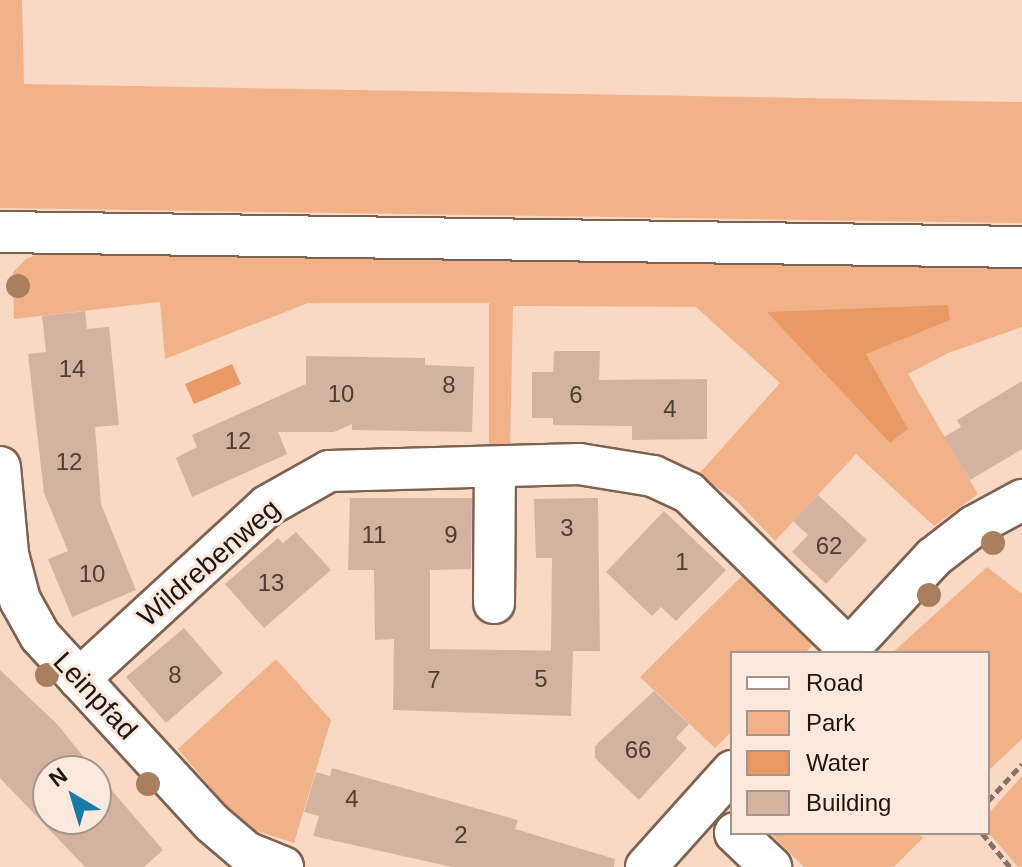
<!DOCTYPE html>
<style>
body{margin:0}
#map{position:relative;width:1022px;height:867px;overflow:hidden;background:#f9d8c4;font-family:Arial,sans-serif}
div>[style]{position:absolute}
.green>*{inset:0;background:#f2b289}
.water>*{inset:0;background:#e99a64}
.building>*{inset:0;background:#d3b39f}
.path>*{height:5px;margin-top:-2.5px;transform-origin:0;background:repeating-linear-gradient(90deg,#867164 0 8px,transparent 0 12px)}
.roads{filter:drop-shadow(2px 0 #7e6250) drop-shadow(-2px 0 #7e6250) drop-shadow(0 2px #7e6250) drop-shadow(0 -2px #7e6250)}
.street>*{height:40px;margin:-20px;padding:0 20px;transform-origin:20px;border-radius:20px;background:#fff}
.trees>*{width:24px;height:24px;margin:-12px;border-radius:50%;background:#aa7f60}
span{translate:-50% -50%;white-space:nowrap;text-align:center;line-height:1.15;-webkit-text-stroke:6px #fce8dc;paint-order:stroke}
.number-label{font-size:24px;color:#4e3d33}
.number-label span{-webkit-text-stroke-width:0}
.street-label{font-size:28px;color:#21160f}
.legend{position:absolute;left:730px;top:651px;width:260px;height:184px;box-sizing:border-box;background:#fce8dc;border:2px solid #a4948a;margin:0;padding:10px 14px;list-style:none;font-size:24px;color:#21160f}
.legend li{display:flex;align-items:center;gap:16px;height:40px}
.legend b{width:40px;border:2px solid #a4948a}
.north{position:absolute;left:32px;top:755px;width:80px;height:80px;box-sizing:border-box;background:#fce8dc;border:2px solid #a4948a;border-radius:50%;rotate:322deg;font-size:22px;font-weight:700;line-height:32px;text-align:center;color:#21160f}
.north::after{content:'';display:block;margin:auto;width:28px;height:36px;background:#187ba7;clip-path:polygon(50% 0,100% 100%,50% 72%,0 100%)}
</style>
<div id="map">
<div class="green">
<i style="clip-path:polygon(0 0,22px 0,24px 84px,1022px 102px,1022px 223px,0 208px)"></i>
<i style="clip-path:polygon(46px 251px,1022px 264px,1022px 327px,948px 353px,908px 374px,978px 494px,934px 526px,856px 454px,775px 541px,736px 500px,698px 475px,780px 383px,696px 307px,513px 306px,510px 446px,489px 445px,489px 303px,308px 303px,165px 359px,160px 302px,14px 319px,13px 272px,26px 259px)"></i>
<i style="clip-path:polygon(987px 567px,1022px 594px,1022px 739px,988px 771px,988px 653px,892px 653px)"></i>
<i style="clip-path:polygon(742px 576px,814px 643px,805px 653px,732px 653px,732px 731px,715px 748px,640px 677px)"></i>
<i style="clip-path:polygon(276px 659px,331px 720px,294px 843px,254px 830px,228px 808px,178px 749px)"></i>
<i style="clip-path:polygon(1022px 776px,1022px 867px,1018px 867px,988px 832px,988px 814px)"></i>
<i style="clip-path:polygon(770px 833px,918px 833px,923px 838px,894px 867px,804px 867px)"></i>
</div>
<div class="water">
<i style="clip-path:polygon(948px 305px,950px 320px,866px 354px,908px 429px,890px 443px,767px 312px)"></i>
<i style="clip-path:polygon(232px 364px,241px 384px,194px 404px,185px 384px)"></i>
</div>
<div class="building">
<i style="clip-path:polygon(85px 311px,87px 329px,109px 327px,119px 425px,95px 427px,101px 504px,136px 590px,72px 617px,48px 559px,68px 551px,44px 493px,28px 354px,46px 352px,42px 316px)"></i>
<i style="clip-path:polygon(554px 351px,600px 351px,599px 380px,707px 379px,707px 439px,632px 440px,632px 426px,553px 425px,553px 418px,532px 418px,532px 372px,553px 372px)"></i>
<i style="clip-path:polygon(306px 356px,425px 358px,425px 365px,474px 367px,472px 432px,352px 430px,352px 424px,334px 432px,278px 432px,287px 454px,192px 497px,176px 458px,197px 447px,192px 435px,306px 384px)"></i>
<i style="clip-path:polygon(1022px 381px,1022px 449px,970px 480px,944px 437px,961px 427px,957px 420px)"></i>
<i style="clip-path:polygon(818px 495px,867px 540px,826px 584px,792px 552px,808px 535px,793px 521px)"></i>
<i style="clip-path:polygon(350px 498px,472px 498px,471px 569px,430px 570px,430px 649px,573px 651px,571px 716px,393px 710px,394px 639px,375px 640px,374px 570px,348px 570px)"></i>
<i style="clip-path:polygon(598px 498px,600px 651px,551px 651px,552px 558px,536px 558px,534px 499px)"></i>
<i style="clip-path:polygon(664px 511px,726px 570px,676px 621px,661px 607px,652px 616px,606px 572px)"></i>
<i style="clip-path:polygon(296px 532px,331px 570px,264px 628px,225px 584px,278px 538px,283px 543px)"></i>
<i style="clip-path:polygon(184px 628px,223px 673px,166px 723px,126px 677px)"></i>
<i style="clip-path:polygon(0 670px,57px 724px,95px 771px,48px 771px,48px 819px,96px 819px,96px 772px,163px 850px,144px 867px,85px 867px,0 778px)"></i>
<i style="clip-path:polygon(654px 691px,689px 724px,676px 738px,687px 748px,639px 800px,595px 758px,595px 746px)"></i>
<i style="clip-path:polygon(332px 768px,518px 820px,515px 829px,615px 859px,614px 867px,452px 867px,313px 836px,319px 816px,304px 812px,316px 772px,330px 776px)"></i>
</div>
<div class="path">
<i style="left:988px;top:801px;width:50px;rotate:-47.4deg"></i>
<i style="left:982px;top:833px;width:44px;rotate:50.5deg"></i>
</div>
<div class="roads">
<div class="street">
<i style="left:0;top:232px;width:1022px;rotate:0.84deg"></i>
<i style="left:0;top:467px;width:87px;rotate:84.7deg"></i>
<i style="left:8px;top:554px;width:48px;rotate:75.4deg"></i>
<i style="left:20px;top:600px;width:41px;rotate:60.9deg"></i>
<i style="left:40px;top:636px;width:254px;rotate:47.4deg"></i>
<i style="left:212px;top:823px;width:45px;rotate:40.5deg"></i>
<i style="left:246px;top:852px;width:40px;rotate:22deg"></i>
<i style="left:494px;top:603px;width:135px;rotate:-89.6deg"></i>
<i style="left:845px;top:653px;width:131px;rotate:-47.2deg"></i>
<i style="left:934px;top:557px;width:51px;rotate:-37.8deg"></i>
<i style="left:974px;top:526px;width:55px;rotate:-28.4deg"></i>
<i style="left:79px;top:679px;width:255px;rotate:-42.6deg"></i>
<i style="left:267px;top:506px;width:71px;rotate:-29.4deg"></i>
<i style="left:329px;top:471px;width:250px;rotate:-1.6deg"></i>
<i style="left:579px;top:464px;width:75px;rotate:9.2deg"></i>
<i style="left:653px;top:476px;width:40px;rotate:25deg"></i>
<i style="left:689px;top:493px;width:223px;rotate:44.3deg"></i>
<i style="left:735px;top:833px;width:50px;rotate:43.4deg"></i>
<i style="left:646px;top:867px;width:129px;rotate:-48.1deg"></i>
</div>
</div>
<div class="trees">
<i style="left:18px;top:286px"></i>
<i style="left:993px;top:543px"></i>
<i style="left:929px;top:595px"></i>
<i style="left:47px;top:675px"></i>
<i style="left:148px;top:784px"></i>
</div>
<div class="number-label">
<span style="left:72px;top:369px">14</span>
<span style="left:449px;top:385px">8</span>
<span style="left:341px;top:394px">10</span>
<span style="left:576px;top:395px">6</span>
<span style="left:670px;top:409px">4</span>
<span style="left:238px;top:441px">12</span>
<span style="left:69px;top:462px">12</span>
<span style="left:567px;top:528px">3</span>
<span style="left:374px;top:535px">11</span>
<span style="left:451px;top:535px">9</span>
<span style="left:829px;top:546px">62</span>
<span style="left:682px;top:562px">1</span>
<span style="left:92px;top:574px">10</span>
<span style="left:271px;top:583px">13</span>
<span style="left:175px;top:675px">8</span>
<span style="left:541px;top:679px">5</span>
<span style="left:434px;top:680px">7</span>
<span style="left:638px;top:750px">66</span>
<span style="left:352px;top:799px">4</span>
<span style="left:461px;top:835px">2</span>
</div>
<div class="street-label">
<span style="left:209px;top:563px;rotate:-41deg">Wildrebenweg</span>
<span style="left:95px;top:696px;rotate:47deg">Leinpfad</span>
</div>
<ul class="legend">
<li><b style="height:10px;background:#fff"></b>Road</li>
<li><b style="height:22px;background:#f2b289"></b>Park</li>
<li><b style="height:22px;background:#e99a64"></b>Water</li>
<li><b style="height:22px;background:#d3b39f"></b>Building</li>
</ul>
<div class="north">N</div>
</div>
